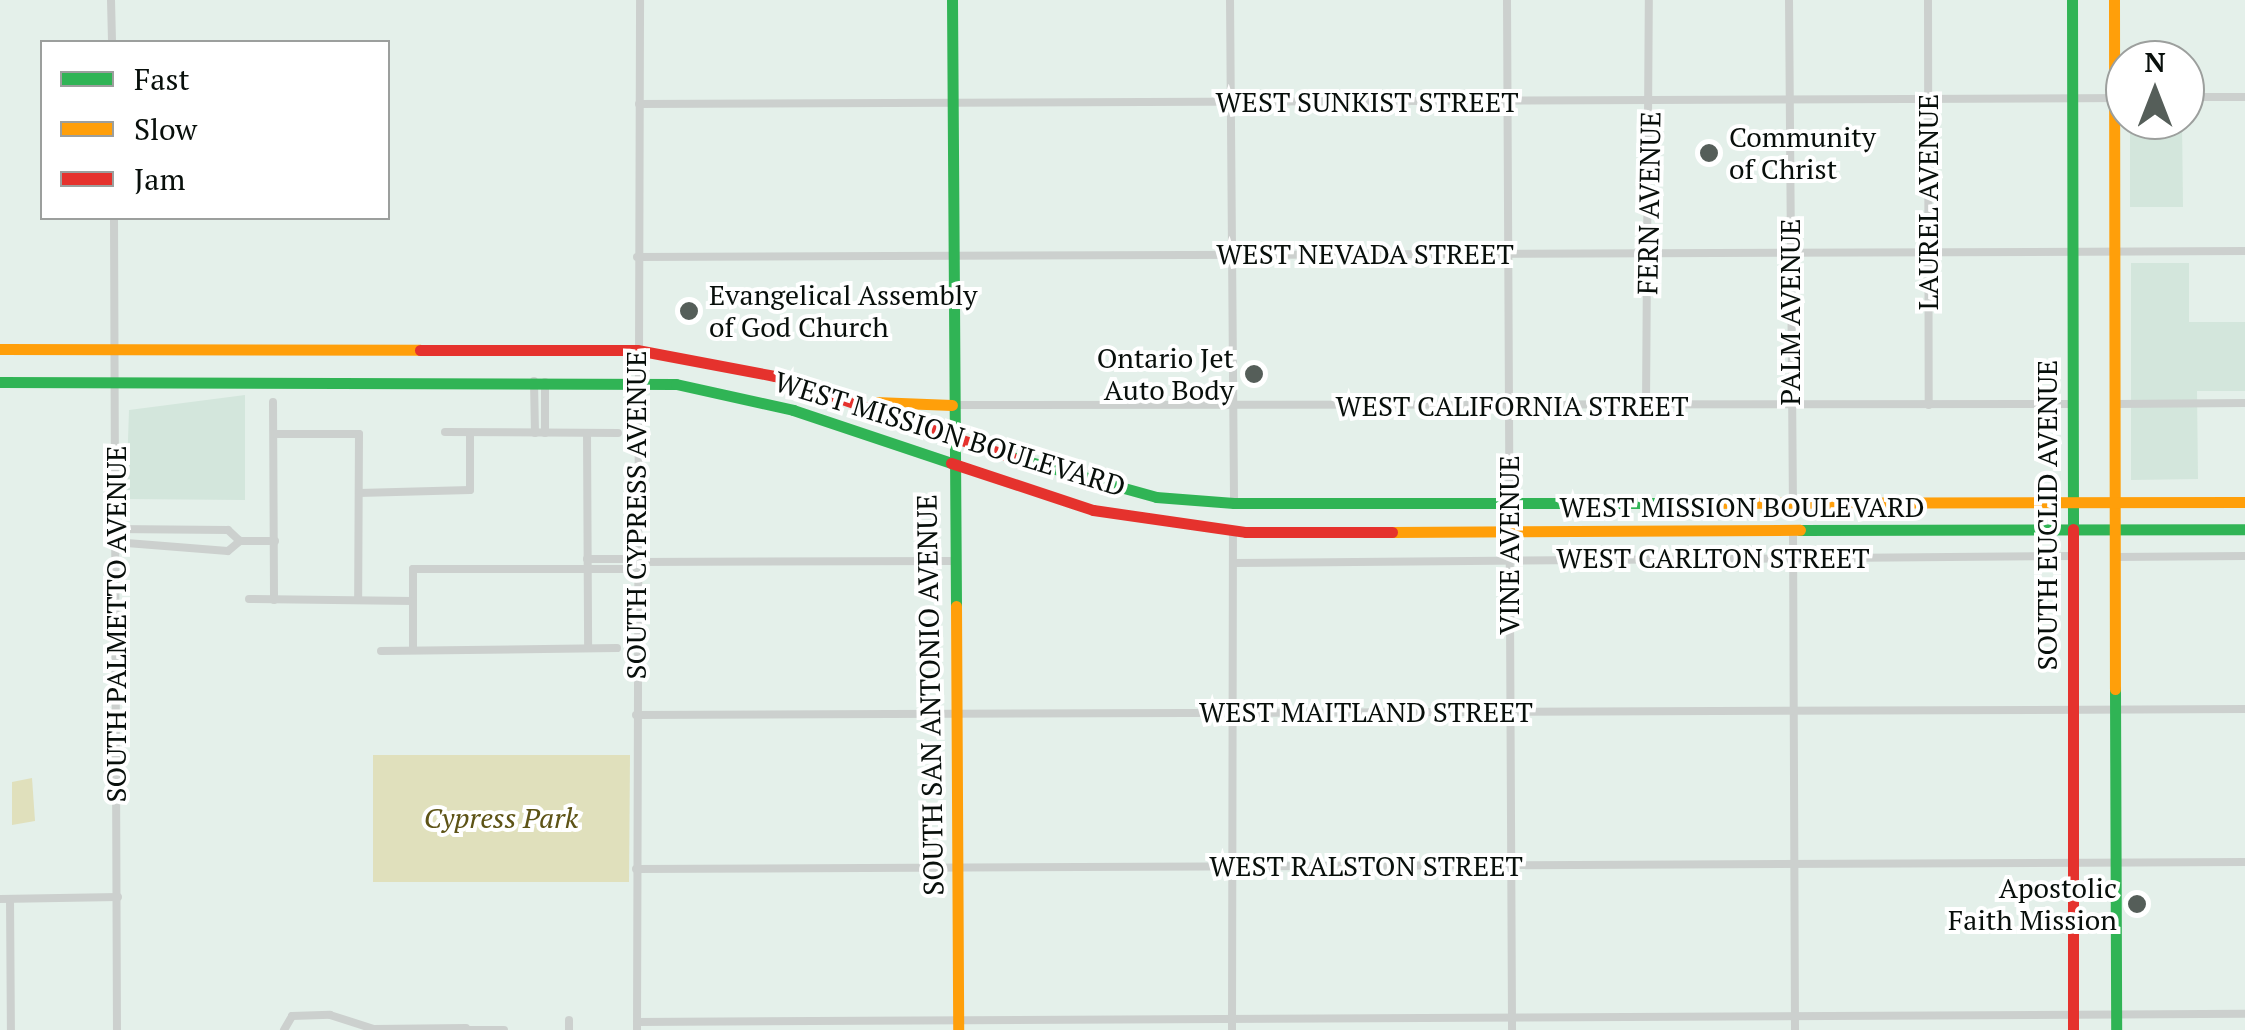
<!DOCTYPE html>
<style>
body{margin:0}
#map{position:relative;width:2245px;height:1030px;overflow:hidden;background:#e4f0ea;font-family:"PT Serif",serif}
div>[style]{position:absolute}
.built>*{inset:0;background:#d3e6dc}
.green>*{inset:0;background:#e0e0bc}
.street>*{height:8px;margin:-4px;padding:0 4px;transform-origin:4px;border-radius:4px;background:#ccd0ce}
.fast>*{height:11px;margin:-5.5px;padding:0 5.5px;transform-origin:5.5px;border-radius:5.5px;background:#30b455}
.slow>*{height:11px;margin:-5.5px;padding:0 5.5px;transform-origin:5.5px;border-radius:5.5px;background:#ff9f0a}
.jam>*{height:11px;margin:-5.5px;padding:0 5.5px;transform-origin:5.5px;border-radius:5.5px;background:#e5322d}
.dots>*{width:28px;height:28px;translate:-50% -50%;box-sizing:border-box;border:5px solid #fff;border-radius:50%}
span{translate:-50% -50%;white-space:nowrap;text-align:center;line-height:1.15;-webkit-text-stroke:8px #fff;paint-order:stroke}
.street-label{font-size:28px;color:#080f0b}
.poi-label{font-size:28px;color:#080f0b}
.left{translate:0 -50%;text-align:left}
.right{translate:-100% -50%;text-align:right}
.park-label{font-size:28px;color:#5d5316;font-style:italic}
.legend{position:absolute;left:40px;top:40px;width:350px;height:180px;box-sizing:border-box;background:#fff;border:2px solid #9c9f9d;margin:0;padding:12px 18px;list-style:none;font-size:30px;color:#080f0b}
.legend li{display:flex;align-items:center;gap:20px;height:50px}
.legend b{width:50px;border:2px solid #9c9f9d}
.north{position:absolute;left:2105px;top:40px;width:100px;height:100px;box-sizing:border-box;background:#fff;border:2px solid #9c9f9d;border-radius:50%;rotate:0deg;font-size:28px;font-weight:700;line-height:40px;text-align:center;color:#080f0b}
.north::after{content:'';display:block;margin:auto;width:35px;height:45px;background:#555e59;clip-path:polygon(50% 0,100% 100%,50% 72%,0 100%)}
</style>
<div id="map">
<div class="built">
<i style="clip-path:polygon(2130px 120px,2182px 120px,2183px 207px,2130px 207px)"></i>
<i style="clip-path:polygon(2131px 263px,2189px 263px,2189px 322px,2245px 322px,2245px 391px,2197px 391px,2198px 479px,2131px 480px)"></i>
<i style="clip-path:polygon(245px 395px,245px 500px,126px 499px,129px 410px)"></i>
</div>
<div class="green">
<i style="clip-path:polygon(373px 755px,630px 755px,629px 882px,373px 882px)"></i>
<i style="clip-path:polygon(32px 778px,35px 821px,12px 825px,12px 782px)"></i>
</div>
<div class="street">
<i style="left:111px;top:0;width:42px;rotate:88.6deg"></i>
<i style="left:1230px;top:0;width:503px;rotate:89.54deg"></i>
<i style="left:1507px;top:0;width:1030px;rotate:89.72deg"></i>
<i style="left:1789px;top:0;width:504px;rotate:89.55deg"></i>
<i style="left:1928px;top:0;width:405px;rotate:89.9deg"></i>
<i style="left:2185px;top:97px;width:60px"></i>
<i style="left:639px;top:104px;width:1486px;rotate:-0.23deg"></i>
<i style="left:114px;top:218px;width:812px;rotate:89.79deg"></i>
<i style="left:637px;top:257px;width:1608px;rotate:-0.21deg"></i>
<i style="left:534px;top:381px;width:52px;rotate:88.9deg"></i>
<i style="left:273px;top:402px;width:198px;rotate:89.7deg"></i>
<i style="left:2115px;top:404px;width:130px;rotate:-0.4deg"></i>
<i style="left:952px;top:405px;width:1119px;rotate:-0.05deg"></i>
<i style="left:1646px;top:406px;width:406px;rotate:-89.6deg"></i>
<i style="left:445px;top:432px;width:173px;rotate:0.3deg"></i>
<i style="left:545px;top:433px;width:51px;rotate:-90deg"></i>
<i style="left:587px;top:433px;width:215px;rotate:89.7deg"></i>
<i style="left:275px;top:434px;width:84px"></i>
<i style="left:359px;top:434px;width:166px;rotate:90.3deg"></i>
<i style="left:359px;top:493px;width:111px;rotate:-1.5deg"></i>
<i style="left:470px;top:490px;width:57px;rotate:-90deg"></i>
<i style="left:114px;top:529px;width:114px;rotate:0.5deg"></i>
<i style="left:228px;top:530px;width:16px;rotate:43deg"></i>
<i style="left:1793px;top:530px;width:500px;rotate:89.77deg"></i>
<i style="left:114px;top:542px;width:114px;rotate:4.5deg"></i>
<i style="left:228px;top:551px;width:16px;rotate:-40deg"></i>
<i style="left:240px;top:541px;width:35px"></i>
<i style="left:2114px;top:557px;width:131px;rotate:-0.4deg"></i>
<i style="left:587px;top:559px;width:51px"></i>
<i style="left:638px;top:562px;width:314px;rotate:-0.2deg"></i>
<i style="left:1233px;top:563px;width:839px;rotate:-0.48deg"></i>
<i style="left:249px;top:599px;width:164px;rotate:0.7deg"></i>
<i style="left:413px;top:601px;width:32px;rotate:-90deg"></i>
<i style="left:413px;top:569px;width:225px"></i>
<i style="left:413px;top:650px;width:49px;rotate:-90deg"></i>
<i style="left:381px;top:651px;width:236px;rotate:-0.7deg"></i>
<i style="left:636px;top:715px;width:1609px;rotate:-0.21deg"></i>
<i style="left:636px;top:869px;width:1609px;rotate:-0.25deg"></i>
<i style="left:0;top:899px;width:118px;rotate:-1deg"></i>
<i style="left:10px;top:899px;width:131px;rotate:89.6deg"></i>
<i style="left:637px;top:1022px;width:1608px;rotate:-0.29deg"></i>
<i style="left:284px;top:1030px;width:16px;rotate:-60deg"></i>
<i style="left:292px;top:1016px;width:38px;rotate:-2deg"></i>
<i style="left:330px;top:1015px;width:46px;rotate:17.7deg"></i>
<i style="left:374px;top:1029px;width:92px;rotate:-0.6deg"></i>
<i style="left:466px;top:1030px;width:38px"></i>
<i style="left:569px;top:1030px;width:10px;rotate:-90deg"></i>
<i style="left:637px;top:1030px;width:1030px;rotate:-89.83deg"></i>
<i style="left:1232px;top:1030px;width:500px;rotate:-89.89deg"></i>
</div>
<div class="fast">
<i style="left:952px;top:0;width:606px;rotate:89.62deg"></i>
<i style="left:2072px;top:0;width:529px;rotate:89.89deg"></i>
<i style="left:0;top:382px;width:676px;rotate:0.17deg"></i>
<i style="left:676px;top:384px;width:120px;rotate:12.5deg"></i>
<i style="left:793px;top:410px;width:167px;rotate:18.5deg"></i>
<i style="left:1012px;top:457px;width:149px;rotate:15.5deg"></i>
<i style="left:1156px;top:497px;width:78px;rotate:4.4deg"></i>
<i style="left:1234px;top:503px;width:437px"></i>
<i style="left:1800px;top:530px;width:445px;rotate:-0.1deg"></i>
<i style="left:2115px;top:689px;width:341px;rotate:89.8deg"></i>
</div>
<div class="slow">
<i style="left:2114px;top:0;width:689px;rotate:89.92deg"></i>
<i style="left:0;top:349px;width:420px;rotate:0.1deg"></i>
<i style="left:875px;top:402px;width:77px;rotate:2.2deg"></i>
<i style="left:1671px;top:503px;width:574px;rotate:-0.1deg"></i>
<i style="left:1392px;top:532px;width:408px;rotate:-0.3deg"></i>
<i style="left:956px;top:606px;width:424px;rotate:89.7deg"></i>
</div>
<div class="jam">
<i style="left:420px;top:350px;width:217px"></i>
<i style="left:637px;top:350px;width:140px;rotate:10.7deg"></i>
<i style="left:775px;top:376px;width:250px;rotate:18.9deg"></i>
<i style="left:951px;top:463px;width:150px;rotate:18.3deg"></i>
<i style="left:1093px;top:510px;width:155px;rotate:8.2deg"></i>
<i style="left:1246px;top:532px;width:146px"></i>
<i style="left:2073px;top:529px;width:501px;rotate:90deg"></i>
</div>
<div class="dots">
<i style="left:1709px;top:153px;background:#555e59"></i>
<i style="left:689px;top:311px;background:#555e59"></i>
<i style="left:1254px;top:374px;background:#555e59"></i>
<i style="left:2137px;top:904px;background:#555e59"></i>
</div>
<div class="street-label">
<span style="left:1367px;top:102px">WEST SUNKIST STREET</span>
<span style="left:1928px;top:202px;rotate:-90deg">LAUREL AVENUE</span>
<span style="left:1649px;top:203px;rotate:-89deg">FERN AVENUE</span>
<span style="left:1365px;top:254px">WEST NEVADA STREET</span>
<span style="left:1790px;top:312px;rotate:-90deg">PALM AVENUE</span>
<span style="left:1512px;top:406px">WEST CALIFORNIA STREET</span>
<span style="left:950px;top:434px;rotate:17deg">WEST MISSION BOULEVARD</span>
<span style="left:1742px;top:507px">WEST MISSION BOULEVARD</span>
<span style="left:636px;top:515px;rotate:-90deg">SOUTH CYPRESS AVENUE</span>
<span style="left:2047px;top:515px;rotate:-90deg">SOUTH EUCLID AVENUE</span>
<span style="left:1509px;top:545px;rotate:-90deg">VINE AVENUE</span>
<span style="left:1713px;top:558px">WEST CARLTON STREET</span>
<span style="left:116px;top:624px;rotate:-90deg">SOUTH PALMETTO AVENUE</span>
<span style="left:930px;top:695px;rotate:-91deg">SOUTH SAN ANTONIO AVENUE</span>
<span style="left:1366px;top:712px">WEST MAITLAND STREET</span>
<span style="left:1366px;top:866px">WEST RALSTON STREET</span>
</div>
<div class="poi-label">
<span class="left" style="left:1729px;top:153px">Community<br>of Christ</span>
<span class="left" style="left:709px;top:311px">Evangelical Assembly<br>of God Church</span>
<span class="right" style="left:1234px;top:374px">Ontario Jet<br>Auto Body</span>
<span class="right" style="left:2117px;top:904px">Apostolic<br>Faith Mission</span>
</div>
<div class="park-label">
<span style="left:501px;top:818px">Cypress Park</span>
</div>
<ul class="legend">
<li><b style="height:12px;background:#30b455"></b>Fast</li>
<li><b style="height:12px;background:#ff9f0a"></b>Slow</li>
<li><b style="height:12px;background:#e5322d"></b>Jam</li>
</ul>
<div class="north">N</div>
</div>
